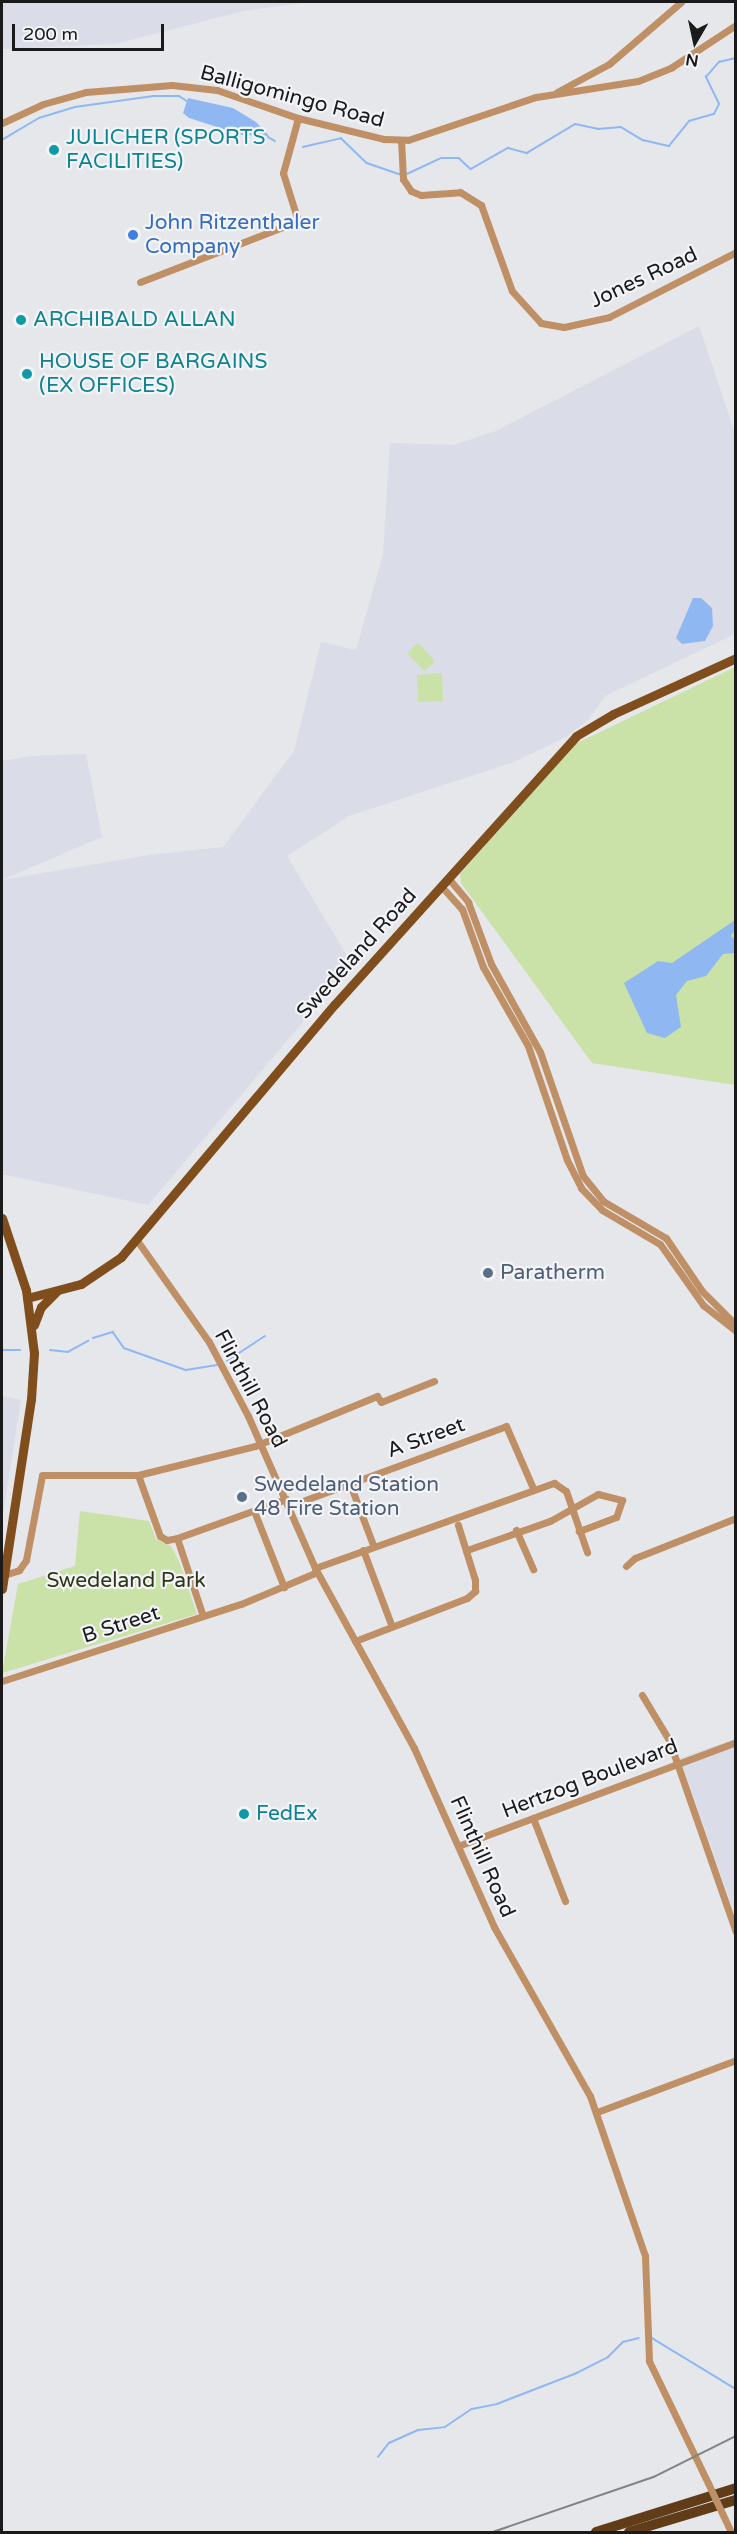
<!DOCTYPE html>
<style>
body{margin:0}
#map{position:relative;width:737px;height:2534px;overflow:hidden;background:#e6e7eb;font-family:"Varela Round",sans-serif}
div>[style]{position:absolute}
.built>*{inset:0;background:#dadce7}
.green>*{inset:0;background:#cae1a7}
.water>*{inset:0;background:#8fb8f3}
.stream>*{height:1.5px;margin:-0.75px;padding:0 0.75px;transform-origin:0.75px;border-radius:0.75px;background:#8fb8f3}
.minor>*{height:7px;margin:-3.5px;padding:0 3.5px;transform-origin:3.5px;border-radius:3.5px;background:#bf8f66}
.major>*{height:9px;margin:-4.5px;padding:0 4.5px;transform-origin:4.5px;border-radius:4.5px;background:#804e1d}
.highway>*{height:10px;margin:-5px;padding:0 5px;transform-origin:5px;border-radius:5px;background:#613c18}
.rail>*{height:1.5px;margin:-0.75px;padding:0 0.75px;transform-origin:0.75px;border-radius:0.75px;background:#818284}
.minor-bridge>*{height:7px;margin:-3.5px;padding:0 3.5px;transform-origin:3.5px;border-radius:3.5px;background:#bf8f66}
.dots>*{width:16px;height:16px;translate:-50% -50%;box-sizing:border-box;border:3px solid #f3f4f8;border-radius:50%}
span{translate:-50% -50%;white-space:nowrap;text-align:center;line-height:1.15;-webkit-text-stroke:4.5px #f3f4f8;paint-order:stroke}
.street-label{font-size:21px;color:#1a1a1b}
.culture-label{font-size:21px;color:#0d838f}
.left{translate:0 -50%;text-align:left}
.shop-label{font-size:21px;color:#366cbe}
.service-label{font-size:21px;color:#4e5e75}
.park-label{font-size:21px;color:#2c3813}
.frame{position:absolute;inset:0;border:3px solid #1a1a1b;pointer-events:none}
.north{position:absolute;left:665px;top:12px;width:60px;height:60px;-webkit-text-stroke:4px #f3f4f8;paint-order:stroke;rotate:189deg;font-size:16px;font-weight:700;line-height:24px;text-align:center;color:#1a1a1b}
.north::after{content:'';display:block;margin:auto;width:21px;height:27px;background:#1a1a1b;clip-path:polygon(50% 0,100% 100%,50% 72%,0 100%)}
.scale{position:absolute;left:12px;top:24px;width:152px;height:27px;box-sizing:border-box;border:3px solid #1a1a1b;border-top:0;padding-left:8px;font-size:18px;line-height:21px;white-space:nowrap;color:#1a1a1b;-webkit-text-stroke:4px #f3f4f8;paint-order:stroke}
</style>
<div id="map">
<div class="built">
<i style="clip-path:polygon(2px 2px,309px 2px,243px 11px,115px 44px,3px 49px)"></i>
<i style="clip-path:polygon(699px 326px,735px 433px,735px 634px,605px 696px,589px 719px,566px 737px,514px 762px,349px 816px,287px 856px,352px 964px,148px 1205px,2px 1174px,2px 880px,149px 855px,223px 847px,294px 751px,321px 642px,356px 650px,383px 555px,390px 443px,454px 445px,496px 431px)"></i>
<i style="clip-path:polygon(86px 754px,102px 837px,2px 880px,2px 761px,31px 756px)"></i>
<i style="clip-path:polygon(2px 1396px,21px 1400px,2px 1520px)"></i>
<i style="clip-path:polygon(735px 1739px,735px 1915px,680px 1758px)"></i>
</div>
<div class="green">
<i style="clip-path:polygon(418px 643px,435px 661px,425px 671px,407px 653px)"></i>
<i style="clip-path:polygon(735px 667px,735px 1085px,592px 1063px,461px 883px,460px 874px,575px 744px)"></i>
<i style="clip-path:polygon(442px 673px,443px 701px,418px 702px,417px 675px)"></i>
<i style="clip-path:polygon(80px 1511px,149px 1521px,156px 1539px,171px 1546px,179px 1561px,197px 1614px,2px 1673px,18px 1584px,75px 1566px)"></i>
</div>
<div class="water">
<i style="clip-path:polygon(188px 98px,233px 108px,256px 122px,269px 136px,242px 135px,189px 118px,183px 113px)"></i>
<i style="clip-path:polygon(693px 598px,701px 598px,712px 608px,713px 626px,705px 641px,682px 644px,676px 638px)"></i>
<i style="clip-path:polygon(735px 920px,735px 930px,731px 936px,735px 939px,735px 953px,723px 954px,706px 976px,687px 981px,676px 995px,681px 1027px,665px 1038px,647px 1033px,624px 983px,658px 961px,672px 963px)"></i>
</div>
<div class="stream">
<i style="left:268px;top:137px;width:8px;rotate:30deg"></i>
<i style="left:2px;top:140px;width:43px;rotate:-30.7deg"></i>
<i style="left:39px;top:118px;width:38px;rotate:-17deg"></i>
<i style="left:75px;top:107px;width:79px;rotate:-8deg"></i>
<i style="left:153px;top:96px;width:26px"></i>
<i style="left:179px;top:96px;width:9px;rotate:32deg"></i>
<i style="left:303px;top:147px;width:39px;rotate:-13deg"></i>
<i style="left:341px;top:138px;width:36px;rotate:44deg"></i>
<i style="left:367px;top:163px;width:34px;rotate:19deg"></i>
<i style="left:407px;top:174px;width:38px;rotate:-25deg"></i>
<i style="left:442px;top:158px;width:17px"></i>
<i style="left:459px;top:158px;width:16px;rotate:43deg"></i>
<i style="left:471px;top:169px;width:43px;rotate:-29.6deg"></i>
<i style="left:508px;top:148px;width:20px;rotate:15deg"></i>
<i style="left:527px;top:153px;width:56px;rotate:-31.1deg"></i>
<i style="left:575px;top:124px;width:24px;rotate:12deg"></i>
<i style="left:598px;top:129px;width:23px;rotate:-5deg"></i>
<i style="left:621px;top:127px;width:26px;rotate:31deg"></i>
<i style="left:643px;top:140px;width:27px;rotate:13deg"></i>
<i style="left:669px;top:146px;width:32px;rotate:-51deg"></i>
<i style="left:689px;top:121px;width:26px;rotate:-16deg"></i>
<i style="left:714px;top:114px;width:11px;rotate:-63deg"></i>
<i style="left:719px;top:104px;width:30px;rotate:-116deg"></i>
<i style="left:706px;top:77px;width:20px;rotate:-49deg"></i>
<i style="left:719px;top:62px;width:17px;rotate:-13deg"></i>
<i style="left:93px;top:1338px;width:21px;rotate:-17deg"></i>
<i style="left:113px;top:1332px;width:19px;rotate:55deg"></i>
<i style="left:124px;top:1348px;width:66px;rotate:19.5deg"></i>
<i style="left:186px;top:1370px;width:31px;rotate:-9deg"></i>
<i style="left:2px;top:1350px;width:18px"></i>
<i style="left:50px;top:1350px;width:18px;rotate:6deg"></i>
<i style="left:68px;top:1352px;width:23px;rotate:-29deg"></i>
<i style="left:227px;top:1361px;width:45px;rotate:-33.3deg"></i>
<i style="left:652px;top:2338px;width:98px;rotate:31.3deg"></i>
<i style="left:378px;top:2457px;width:18px;rotate:-52deg"></i>
<i style="left:389px;top:2443px;width:32px;rotate:-24deg"></i>
<i style="left:418px;top:2430px;width:27px;rotate:-6deg"></i>
<i style="left:445px;top:2427px;width:32px;rotate:-34deg"></i>
<i style="left:472px;top:2409px;width:25px;rotate:-11deg"></i>
<i style="left:497px;top:2404px;width:86px;rotate:-21.2deg"></i>
<i style="left:577px;top:2373px;width:35px;rotate:-27deg"></i>
<i style="left:608px;top:2357px;width:21px;rotate:-45deg"></i>
<i style="left:623px;top:2342px;width:16px;rotate:-14deg"></i>
</div>
<div class="minor">
<i style="left:557px;top:92px;width:59px;rotate:-28.3deg"></i>
<i style="left:609px;top:64px;width:95px;rotate:-40.7deg"></i>
<i style="left:2px;top:123px;width:45px;rotate:-24.9deg"></i>
<i style="left:43px;top:104px;width:45px;rotate:-15.6deg"></i>
<i style="left:86px;top:92px;width:86px;rotate:-4.7deg"></i>
<i style="left:172px;top:85px;width:45px;rotate:6.3deg"></i>
<i style="left:217px;top:90px;width:86px;rotate:19.1deg"></i>
<i style="left:298px;top:118px;width:89px;rotate:13.7deg"></i>
<i style="left:384px;top:139px;width:24px;rotate:2deg"></i>
<i style="left:408px;top:140px;width:135px;rotate:-18.6deg"></i>
<i style="left:536px;top:97px;width:103px;rotate:-8.9deg"></i>
<i style="left:638px;top:81px;width:37px;rotate:-22deg"></i>
<i style="left:672px;top:67px;width:77px;rotate:-33.3deg"></i>
<i style="left:401px;top:140px;width:39px;rotate:87deg"></i>
<i style="left:403px;top:179px;width:14px;rotate:56deg"></i>
<i style="left:411px;top:191px;width:11px;rotate:22deg"></i>
<i style="left:421px;top:195px;width:39px;rotate:-4deg"></i>
<i style="left:460px;top:192px;width:25px;rotate:32deg"></i>
<i style="left:481px;top:205px;width:91px;rotate:70.2deg"></i>
<i style="left:512px;top:291px;width:43px;rotate:47.8deg"></i>
<i style="left:541px;top:323px;width:23px;rotate:10deg"></i>
<i style="left:564px;top:327px;width:46px;rotate:-12.5deg"></i>
<i style="left:609px;top:317px;width:143px;rotate:-27.1deg"></i>
<i style="left:140px;top:282px;width:169px;rotate:-21.1deg"></i>
<i style="left:298px;top:221px;width:50px;rotate:-107.4deg"></i>
<i style="left:283px;top:173px;width:57px;rotate:-74.7deg"></i>
<i style="left:449px;top:879px;width:30px;rotate:50deg"></i>
<i style="left:468px;top:902px;width:66px;rotate:69.6deg"></i>
<i style="left:491px;top:964px;width:101px;rotate:60.9deg"></i>
<i style="left:540px;top:1052px;width:131px;rotate:70.9deg"></i>
<i style="left:583px;top:1176px;width:32px;rotate:51deg"></i>
<i style="left:603px;top:1201px;width:73px;rotate:30.4deg"></i>
<i style="left:666px;top:1238px;width:64px;rotate:55.8deg"></i>
<i style="left:702px;top:1291px;width:48px;rotate:45deg"></i>
<i style="left:442px;top:887px;width:30px;rotate:48deg"></i>
<i style="left:462px;top:909px;width:62px;rotate:70.1deg"></i>
<i style="left:483px;top:967px;width:91px;rotate:60.3deg"></i>
<i style="left:528px;top:1046px;width:120px;rotate:71.1deg"></i>
<i style="left:567px;top:1160px;width:31px;rotate:63deg"></i>
<i style="left:581px;top:1188px;width:30px;rotate:46deg"></i>
<i style="left:602px;top:1210px;width:67px;rotate:30.4deg"></i>
<i style="left:660px;top:1244px;width:75px;rotate:54.8deg"></i>
<i style="left:703px;top:1305px;width:42px;rotate:38.2deg"></i>
<i style="left:136px;top:1239px;width:126px;rotate:54.7deg"></i>
<i style="left:209px;top:1342px;width:84px;rotate:62.2deg"></i>
<i style="left:248px;top:1416px;width:166px;rotate:66.2deg"></i>
<i style="left:315px;top:1568px;width:205px;rotate:61.2deg"></i>
<i style="left:414px;top:1748px;width:196px;rotate:65.9deg"></i>
<i style="left:494px;top:1927px;width:194px;rotate:60.4deg"></i>
<i style="left:590px;top:2096px;width:169px;rotate:71deg"></i>
<i style="left:645px;top:2256px;width:105px;rotate:87.8deg"></i>
<i style="left:649px;top:2361px;width:136px;rotate:64.2deg"></i>
<i style="left:138px;top:1475px;width:65px;rotate:70.2deg"></i>
<i style="left:160px;top:1536px;width:8px;rotate:30deg"></i>
<i style="left:167px;top:1540px;width:10px;rotate:-11deg"></i>
<i style="left:177px;top:1538px;width:82px;rotate:71.6deg"></i>
<i style="left:350px;top:1484px;width:65px;rotate:69.3deg"></i>
<i style="left:289px;top:1506px;width:231px;rotate:-20.2deg"></i>
<i style="left:506px;top:1426px;width:68px;rotate:66.5deg"></i>
<i style="left:254px;top:1511px;width:82px;rotate:68.5deg"></i>
<i style="left:516px;top:1530px;width:43px;rotate:66.4deg"></i>
<i style="left:177px;top:1538px;width:116px;rotate:-19.7deg"></i>
<i style="left:363px;top:1550px;width:79px;rotate:69.3deg"></i>
<i style="left:467px;top:1550px;width:88px;rotate:-19.3deg"></i>
<i style="left:550px;top:1521px;width:55px;rotate:-29.4deg"></i>
<i style="left:598px;top:1494px;width:25px;rotate:14deg"></i>
<i style="left:622px;top:1500px;width:18px;rotate:109deg"></i>
<i style="left:616px;top:1517px;width:40px;rotate:159deg"></i>
<i style="left:626px;top:1566px;width:12px;rotate:-42deg"></i>
<i style="left:635px;top:1558px;width:109px;rotate:-21.6deg"></i>
<i style="left:315px;top:1568px;width:254px;rotate:-19.6deg"></i>
<i style="left:554px;top:1483px;width:14px;rotate:34deg"></i>
<i style="left:566px;top:1491px;width:65px;rotate:71deg"></i>
<i style="left:4px;top:1575px;width:16px;rotate:-18deg"></i>
<i style="left:19px;top:1570px;width:12px;rotate:-55deg"></i>
<i style="left:26px;top:1560px;width:86px;rotate:-79.3deg"></i>
<i style="left:42px;top:1475px;width:96px"></i>
<i style="left:138px;top:1475px;width:121px;rotate:-13.9deg"></i>
<i style="left:255px;top:1446px;width:132px;rotate:-22.3deg"></i>
<i style="left:377px;top:1396px;width:7px;rotate:56deg"></i>
<i style="left:381px;top:1402px;width:57px;rotate:-21.6deg"></i>
<i style="left:355px;top:1641px;width:120px;rotate:-21deg"></i>
<i style="left:467px;top:1598px;width:11px;rotate:-41deg"></i>
<i style="left:475px;top:1591px;width:11px;rotate:-90deg"></i>
<i style="left:475px;top:1580px;width:58px;rotate:-107.2deg"></i>
<i style="left:2px;top:1681px;width:251px;rotate:-17.9deg"></i>
<i style="left:241px;top:1604px;width:82px;rotate:-22.8deg"></i>
<i style="left:642px;top:1695px;width:52px;rotate:59deg"></i>
<i style="left:669px;top:1740px;width:203px;rotate:70.8deg"></i>
<i style="left:533px;top:1818px;width:89px;rotate:68.9deg"></i>
<i style="left:458px;top:1846px;width:295px;rotate:-20.5deg"></i>
<i style="left:597px;top:2112px;width:148px;rotate:-20.5deg"></i>
<i style="left:723px;top:2515px;width:19px;rotate:65deg"></i>
</div>
<div class="major">
<i style="left:2px;top:1218px;width:76px;rotate:71.6deg"></i>
<i style="left:26px;top:1290px;width:64px;rotate:82.8deg"></i>
<i style="left:34px;top:1353px;width:46px;rotate:93.7deg"></i>
<i style="left:31px;top:1399px;width:192px;rotate:98.7deg"></i>
<i style="left:27px;top:1298px;width:56px;rotate:-14.5deg"></i>
<i style="left:81px;top:1284px;width:48px;rotate:-34deg"></i>
<i style="left:121px;top:1257px;width:331px;rotate:-49.8deg"></i>
<i style="left:335px;top:1004px;width:360px;rotate:-48deg"></i>
<i style="left:576px;top:736px;width:43px;rotate:-30.7deg"></i>
<i style="left:613px;top:714px;width:135px;rotate:-24.5deg"></i>
<i style="left:34px;top:1325px;width:19px;rotate:-69deg"></i>
<i style="left:41px;top:1307px;width:21px;rotate:-45deg"></i>
</div>
<div class="highway">
<i style="left:596px;top:2532px;width:147px;rotate:-17.4deg"></i>
<i style="left:629px;top:2532px;width:112px;rotate:-16.7deg"></i>
</div>
<div class="rail">
<i style="left:493px;top:2532px;width:170px;rotate:-18.9deg"></i>
<i style="left:654px;top:2477px;width:92px;rotate:-26.6deg"></i>
</div>
<div class="minor-bridge">
<i style="left:708px;top:2483px;width:35px;rotate:65deg"></i>
</div>
<div class="dots">
<i style="left:54px;top:150px;background:#0f9aa8"></i>
<i style="left:133px;top:235px;background:#3f7fe0"></i>
<i style="left:21px;top:320px;background:#0f9aa8"></i>
<i style="left:27px;top:374px;background:#0f9aa8"></i>
<i style="left:488px;top:1273px;background:#5c6f8a"></i>
<i style="left:242px;top:1497px;background:#5c6f8a"></i>
<i style="left:244px;top:1814px;background:#0f9aa8"></i>
</div>
<div class="street-label">
<span style="left:292px;top:97px;rotate:15deg">Balligomingo Road</span>
<span style="left:644px;top:278px;rotate:-25deg">Jones Road</span>
<span style="left:357px;top:954px;rotate:-48deg">Swedeland Road</span>
<span style="left:250px;top:1389px;rotate:62deg">Flinthill Road</span>
<span style="left:426px;top:1438px;rotate:-20deg">A Street</span>
<span style="left:121px;top:1625px;rotate:-18deg">B Street</span>
<span style="left:590px;top:1779px;rotate:-21deg">Hertzog Boulevard</span>
<span style="left:482px;top:1857px;rotate:66deg">Flinthill Road</span>
</div>
<div class="culture-label">
<span class="left" style="left:66px;top:150px">JULICHER (SPORTS<br>FACILITIES)</span>
<span class="left" style="left:33px;top:320px">ARCHIBALD ALLAN</span>
<span class="left" style="left:39px;top:374px">HOUSE OF BARGAINS<br>(EX OFFICES)</span>
<span class="left" style="left:256px;top:1814px">FedEx</span>
</div>
<div class="shop-label">
<span class="left" style="left:145px;top:235px">John Ritzenthaler<br>Company</span>
</div>
<div class="service-label">
<span class="left" style="left:500px;top:1273px">Paratherm</span>
<span class="left" style="left:254px;top:1497px">Swedeland Station<br>48 Fire Station</span>
</div>
<div class="park-label">
<span style="left:126px;top:1581px">Swedeland Park</span>
</div>
<div class="frame"></div>
<div class="north">N</div>
<div class="scale">200 m</div>
</div>
